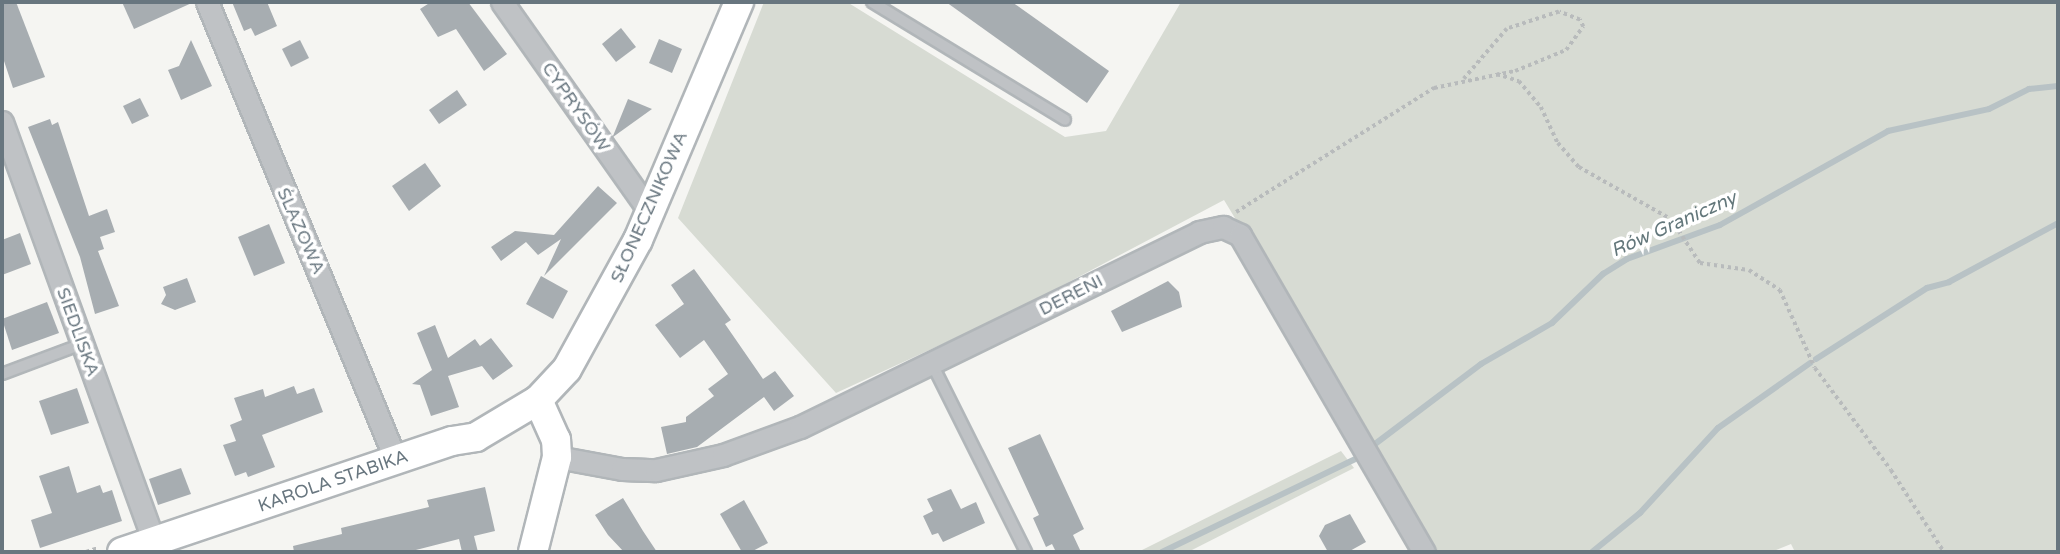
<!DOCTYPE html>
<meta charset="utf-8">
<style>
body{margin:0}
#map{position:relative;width:2060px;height:554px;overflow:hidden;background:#f5f5f2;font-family:"Varela Round",sans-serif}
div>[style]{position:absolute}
.green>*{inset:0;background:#d7dbd3}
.stream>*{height:6px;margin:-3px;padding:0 3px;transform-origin:3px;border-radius:3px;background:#b8c2c5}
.building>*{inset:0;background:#a7adb1}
.path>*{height:3.5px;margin-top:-1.75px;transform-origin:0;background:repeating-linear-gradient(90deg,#b8bbbc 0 3.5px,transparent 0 7px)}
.roads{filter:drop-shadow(2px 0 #b1b6b9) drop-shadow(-2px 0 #b1b6b9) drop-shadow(0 2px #b1b6b9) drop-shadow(0 -2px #b1b6b9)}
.lane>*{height:10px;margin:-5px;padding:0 5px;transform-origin:5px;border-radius:5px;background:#bfc2c5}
.street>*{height:21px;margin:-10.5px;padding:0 10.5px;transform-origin:10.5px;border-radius:10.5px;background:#bfc2c5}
.secondary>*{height:28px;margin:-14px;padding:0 14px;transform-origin:14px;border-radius:14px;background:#fff}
span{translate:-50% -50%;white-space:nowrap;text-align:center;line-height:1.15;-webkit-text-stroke:7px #fff;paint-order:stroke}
.street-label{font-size:18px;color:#68767f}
.water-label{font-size:19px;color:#63777b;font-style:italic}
.frame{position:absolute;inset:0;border:4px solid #68767f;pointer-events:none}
</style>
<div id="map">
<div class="green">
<i style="clip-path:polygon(764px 2px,847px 2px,1065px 137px,1106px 131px,1181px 2px,2058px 2px,2058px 552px,1795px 552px,1791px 544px,1771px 552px,1437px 552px,1224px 200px,1012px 312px,836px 393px,678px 218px)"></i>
<i style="clip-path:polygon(1341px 451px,1354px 468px,1188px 552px,1138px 552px)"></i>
</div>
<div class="stream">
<i style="left:1816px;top:359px;width:132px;rotate:-32.6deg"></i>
<i style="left:1927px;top:288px;width:23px;rotate:-15deg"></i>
<i style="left:1949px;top:282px;width:124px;rotate:-28.4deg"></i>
<i style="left:1375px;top:444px;width:133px;rotate:-37deg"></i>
<i style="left:1481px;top:364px;width:82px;rotate:-30deg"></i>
<i style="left:1552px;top:323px;width:71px;rotate:-43.9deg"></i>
<i style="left:1603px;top:274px;width:28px;rotate:-32deg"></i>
<i style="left:1627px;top:259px;width:99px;rotate:-20.1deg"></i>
<i style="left:1720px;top:225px;width:193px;rotate:-29.2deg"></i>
<i style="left:1888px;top:131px;width:103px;rotate:-12.3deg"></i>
<i style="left:1989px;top:109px;width:45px;rotate:-26.6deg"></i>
<i style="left:2029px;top:89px;width:29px;rotate:-6deg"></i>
<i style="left:1162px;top:552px;width:214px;rotate:-25.7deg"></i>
<i style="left:1592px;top:552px;width:62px;rotate:-39.1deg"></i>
<i style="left:1640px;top:513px;width:115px;rotate:-47.5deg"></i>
<i style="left:1718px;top:428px;width:113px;rotate:-35.2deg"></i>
</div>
<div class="building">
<i style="clip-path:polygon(2px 2px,16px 2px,45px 77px,13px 88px,2px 55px)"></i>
<i style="clip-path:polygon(122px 2px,194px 2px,134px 29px)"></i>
<i style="clip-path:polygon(232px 2px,267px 2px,277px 26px,255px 36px,251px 28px,244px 31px)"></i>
<i style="clip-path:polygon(431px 2px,468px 2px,507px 54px,484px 71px,456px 29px,438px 37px,420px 9px)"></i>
<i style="clip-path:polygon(946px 2px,1012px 2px,1109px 71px,1087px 103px)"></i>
<i style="clip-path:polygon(621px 28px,636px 47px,616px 62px,602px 44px)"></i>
<i style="clip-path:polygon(659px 39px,682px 49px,672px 73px,649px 63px)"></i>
<i style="clip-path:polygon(191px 40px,212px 86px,181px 100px,168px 70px,179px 66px)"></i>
<i style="clip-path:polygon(300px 40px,309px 58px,291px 67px,282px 49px)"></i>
<i style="clip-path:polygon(457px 90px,467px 105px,439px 124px,429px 110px)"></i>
<i style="clip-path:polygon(140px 98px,149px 116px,132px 124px,123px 106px)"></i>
<i style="clip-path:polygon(628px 99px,652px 109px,613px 137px,613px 136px)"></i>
<i style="clip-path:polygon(50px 119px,52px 125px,58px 122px,89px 216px,107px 209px,115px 232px,100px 237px,104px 249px,98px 251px,119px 306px,95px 314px,80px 257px,28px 127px)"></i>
<i style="clip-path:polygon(425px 163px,441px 186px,409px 211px,392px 186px)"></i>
<i style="clip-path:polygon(598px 186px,617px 203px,544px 276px,561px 239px,538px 255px,526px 242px,501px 261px,491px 247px,515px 231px,554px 235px)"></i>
<i style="clip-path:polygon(269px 224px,285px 263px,254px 276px,238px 237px)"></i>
<i style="clip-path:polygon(20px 233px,31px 264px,2px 275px,2px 240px)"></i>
<i style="clip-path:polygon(694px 269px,731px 320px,725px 324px,763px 379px,775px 371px,794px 396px,774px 411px,764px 397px,697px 447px,667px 454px,661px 427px,686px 422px,686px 417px,714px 396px,708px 389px,728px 374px,704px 340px,680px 358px,655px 325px,684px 304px,671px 285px)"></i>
<i style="clip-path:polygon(541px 276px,568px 291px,553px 319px,526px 304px)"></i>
<i style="clip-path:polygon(187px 278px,196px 302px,175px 310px,161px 304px,166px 295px,163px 287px)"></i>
<i style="clip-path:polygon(1168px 281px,1179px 292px,1182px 307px,1122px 332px,1111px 311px)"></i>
<i style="clip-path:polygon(47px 302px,59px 333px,12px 350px,2px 319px)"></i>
<i style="clip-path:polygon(435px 325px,448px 358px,475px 339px,480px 346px,491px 338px,513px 366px,493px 380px,482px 366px,448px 376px,459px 407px,431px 416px,420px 385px,412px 384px,432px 370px,417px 333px)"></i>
<i style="clip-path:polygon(294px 386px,297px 394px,314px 388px,323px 412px,262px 435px,275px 467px,248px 477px,246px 472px,235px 476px,223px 445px,236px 441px,230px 425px,242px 420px,234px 398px,263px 389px,265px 397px)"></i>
<i style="clip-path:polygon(77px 388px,89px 423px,51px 435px,39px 401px)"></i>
<i style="clip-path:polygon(1040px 434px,1084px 529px,1073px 535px,1081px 552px,1056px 552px,1052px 544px,1046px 547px,1033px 518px,1039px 515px,1008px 448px)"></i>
<i style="clip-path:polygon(69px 466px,77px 493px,100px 485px,103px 493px,112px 490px,122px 521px,40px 548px,31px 520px,52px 513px,39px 476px)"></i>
<i style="clip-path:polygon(181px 468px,191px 494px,158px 505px,149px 479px)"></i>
<i style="clip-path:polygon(485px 487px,495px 531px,474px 536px,478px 552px,462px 552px,459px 539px,408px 552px,294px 552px,293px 546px,342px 534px,341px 528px,429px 507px,427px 500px)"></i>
<i style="clip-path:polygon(951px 489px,961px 509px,976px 502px,985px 523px,943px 542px,938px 533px,932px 535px,923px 516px,933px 511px,927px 499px)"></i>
<i style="clip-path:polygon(623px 498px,643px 531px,657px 552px,624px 552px,608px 535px,595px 515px)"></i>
<i style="clip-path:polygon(744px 500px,768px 543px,751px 552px,742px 552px,720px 514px)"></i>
<i style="clip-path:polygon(1350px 514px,1366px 542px,1348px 552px,1328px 552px,1319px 536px,1325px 525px)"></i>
</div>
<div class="path">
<i style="left:1497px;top:74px;width:23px;rotate:18deg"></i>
<i style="left:1519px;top:81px;width:34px;rotate:50deg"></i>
<i style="left:1541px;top:107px;width:40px;rotate:65deg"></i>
<i style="left:1558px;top:143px;width:32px;rotate:49deg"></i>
<i style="left:1579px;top:167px;width:106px;rotate:29.5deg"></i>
<i style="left:1671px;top:219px;width:53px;rotate:56.6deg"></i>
<i style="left:1700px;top:263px;width:49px;rotate:8.1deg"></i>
<i style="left:1749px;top:270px;width:37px;rotate:33deg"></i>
<i style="left:1780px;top:290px;width:85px;rotate:65.8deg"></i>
<i style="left:1815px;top:368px;width:127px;rotate:53.3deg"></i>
<i style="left:1891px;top:470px;width:98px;rotate:57.1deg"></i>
<i style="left:1236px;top:212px;width:234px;rotate:-32.1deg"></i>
<i style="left:1434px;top:88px;width:83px;rotate:-11.9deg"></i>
<i style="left:1515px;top:71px;width:55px;rotate:-22.4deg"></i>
<i style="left:1566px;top:50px;width:29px;rotate:-54deg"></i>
<i style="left:1583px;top:27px;width:8px;rotate:-113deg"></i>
<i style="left:1580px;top:20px;width:22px;rotate:-159deg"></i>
<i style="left:1559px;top:12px;width:55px;rotate:161.9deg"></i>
<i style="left:1507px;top:29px;width:66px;rotate:130.7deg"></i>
<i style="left:86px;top:552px;width:13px;rotate:-18deg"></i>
</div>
<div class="roads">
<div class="lane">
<i style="left:872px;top:2px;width:226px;rotate:31.4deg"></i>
<i style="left:933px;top:366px;width:208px;rotate:63.4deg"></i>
<i style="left:2px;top:374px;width:85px;rotate:-20.6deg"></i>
</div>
<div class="street">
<i style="left:207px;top:2px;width:495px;rotate:67.6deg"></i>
<i style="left:502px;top:2px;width:257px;rotate:54.8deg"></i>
<i style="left:2px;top:122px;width:446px;rotate:70.1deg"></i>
<i style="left:557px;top:457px;width:66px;rotate:10.5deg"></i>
<i style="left:622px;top:469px;width:34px;rotate:2deg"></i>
<i style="left:656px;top:470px;width:69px;rotate:-12.6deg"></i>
<i style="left:723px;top:455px;width:82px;rotate:-20deg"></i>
<i style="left:800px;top:427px;width:444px;rotate:-26deg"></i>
<i style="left:1199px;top:232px;width:25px;rotate:-12deg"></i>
<i style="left:1223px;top:227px;width:19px;rotate:25deg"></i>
<i style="left:1240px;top:235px;width:367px;rotate:59.9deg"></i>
</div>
<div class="secondary">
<i style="left:122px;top:552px;width:348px;rotate:-18.6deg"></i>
<i style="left:452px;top:441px;width:24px;rotate:-9deg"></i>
<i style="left:476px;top:437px;width:72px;rotate:-30.8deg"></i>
<i style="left:538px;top:400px;width:42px;rotate:-46.9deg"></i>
<i style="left:567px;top:369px;width:147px;rotate:-61.2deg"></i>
<i style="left:638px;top:240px;width:259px;rotate:-67deg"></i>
<i style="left:533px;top:552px;width:98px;rotate:-75.8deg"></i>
<i style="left:557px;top:457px;width:17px;rotate:-93deg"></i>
<i style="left:556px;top:440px;width:44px;rotate:-114.2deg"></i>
</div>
</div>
<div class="street-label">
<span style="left:576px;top:107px;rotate:55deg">CYPRYSÓW</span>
<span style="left:649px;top:207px;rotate:-66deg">SŁONECZNIKOWA</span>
<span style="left:301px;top:231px;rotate:66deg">ŚLAZOWA</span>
<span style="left:1071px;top:295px;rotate:-27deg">DERENI</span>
<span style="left:78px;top:332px;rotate:70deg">SIEDLISKA</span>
<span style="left:333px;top:481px;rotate:-19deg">KAROLA STABIKA</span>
</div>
<div class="water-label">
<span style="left:1674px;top:225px;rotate:-24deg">Rów Graniczny</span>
</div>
<div class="frame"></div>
</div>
